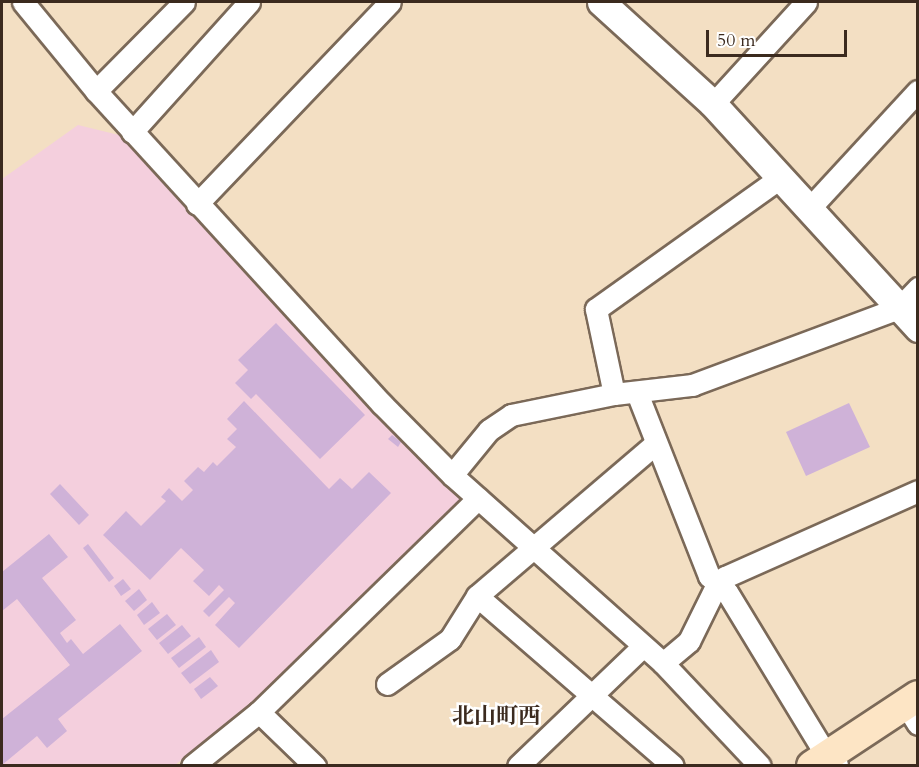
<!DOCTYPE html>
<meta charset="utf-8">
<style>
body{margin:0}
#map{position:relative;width:919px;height:767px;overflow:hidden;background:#f3dfc3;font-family:Cardo,"Noto Serif JP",serif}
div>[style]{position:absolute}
.built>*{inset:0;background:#f4cfdd}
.building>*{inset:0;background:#cfb2d8}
.roads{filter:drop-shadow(2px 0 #7b6958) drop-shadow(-2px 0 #7b6958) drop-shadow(0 2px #7b6958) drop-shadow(0 -2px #7b6958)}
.minor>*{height:21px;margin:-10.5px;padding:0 10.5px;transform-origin:10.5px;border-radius:10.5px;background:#fff}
.tertiary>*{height:27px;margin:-13.5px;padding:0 13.5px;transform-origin:13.5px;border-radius:13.5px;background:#fff}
.secondary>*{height:30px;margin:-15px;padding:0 15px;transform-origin:15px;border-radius:15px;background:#fde5c5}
span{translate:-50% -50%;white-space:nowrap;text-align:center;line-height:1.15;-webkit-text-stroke:5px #fff;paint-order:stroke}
.quarter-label{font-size:22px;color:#3b2a1e;font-weight:700}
.frame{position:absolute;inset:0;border:3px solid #3b2a1e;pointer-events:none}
.scale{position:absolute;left:706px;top:30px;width:141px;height:27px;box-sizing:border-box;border:3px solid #3b2a1e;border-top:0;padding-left:8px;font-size:18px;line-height:21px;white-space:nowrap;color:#3b2a1e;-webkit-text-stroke:4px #fff;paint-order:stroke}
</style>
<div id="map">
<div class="built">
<i style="clip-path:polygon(78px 125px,127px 137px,296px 328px,462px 494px,462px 501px,266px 693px,175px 765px,2px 765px,2px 179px)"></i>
</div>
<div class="building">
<i style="clip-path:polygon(276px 323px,365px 415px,320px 459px,256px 394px,251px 399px,235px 383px,248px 370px,238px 360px)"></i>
<i style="clip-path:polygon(244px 401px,329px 489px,340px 478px,352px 489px,369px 472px,391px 493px,239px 648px,215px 625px,235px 603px,229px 597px,209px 617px,203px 611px,224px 590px,219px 585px,209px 596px,193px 581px,204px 570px,181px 548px,150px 580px,103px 535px,126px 511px,141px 526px,166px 501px,161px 497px,169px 488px,182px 501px,193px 490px,184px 481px,198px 467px,204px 472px,213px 462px,217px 466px,236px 447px,227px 439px,237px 429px,227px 419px)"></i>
<i style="clip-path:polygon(849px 403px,870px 447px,806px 476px,786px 432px)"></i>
<i style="clip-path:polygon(392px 435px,401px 442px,398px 447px,388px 439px)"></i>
<i style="clip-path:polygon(60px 484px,89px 515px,79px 525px,50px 494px)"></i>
<i style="clip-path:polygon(49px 534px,68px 557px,42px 578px,76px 620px,60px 633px,67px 643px,71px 639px,83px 654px,120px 624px,142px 651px,58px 719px,67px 731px,47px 748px,37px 736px,2px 765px,2px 719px,70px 665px,17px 599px,2px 611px,2px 572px)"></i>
<i style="clip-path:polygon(88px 544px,114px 578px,109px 582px,83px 548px)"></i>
<i style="clip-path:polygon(123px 579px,131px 589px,121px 596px,114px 586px)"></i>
<i style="clip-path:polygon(139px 589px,147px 600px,134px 611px,125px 601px)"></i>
<i style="clip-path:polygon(152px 602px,160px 613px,144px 625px,137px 615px)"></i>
<i style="clip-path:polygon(167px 614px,176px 625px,157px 640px,148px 629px)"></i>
<i style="clip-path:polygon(182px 625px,191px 636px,168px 654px,159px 643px)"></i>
<i style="clip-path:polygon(199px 637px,206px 647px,179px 668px,171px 658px)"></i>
<i style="clip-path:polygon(211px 650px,219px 662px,190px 684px,181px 673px)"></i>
<i style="clip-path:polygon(210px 677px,218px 686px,201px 699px,194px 689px)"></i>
</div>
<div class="roads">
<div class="minor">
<i style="left:23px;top:2px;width:115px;rotate:50.6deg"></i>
<i style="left:96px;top:91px;width:424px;rotate:47.6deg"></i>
<i style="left:382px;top:404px;width:100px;rotate:45.4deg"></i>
<i style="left:452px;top:475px;width:283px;rotate:41.7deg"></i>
<i style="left:663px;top:663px;width:141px;rotate:46.7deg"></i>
<i style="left:96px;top:91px;width:125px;rotate:-45.3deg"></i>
<i style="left:713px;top:104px;width:138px;rotate:-47.6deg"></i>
<i style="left:132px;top:132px;width:175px;rotate:-48deg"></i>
<i style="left:197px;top:204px;width:279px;rotate:-46.3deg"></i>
<i style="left:808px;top:210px;width:162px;rotate:-47.3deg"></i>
<i style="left:637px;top:393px;width:197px;rotate:68.5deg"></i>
<i style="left:709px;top:576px;width:24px;rotate:42deg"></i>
<i style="left:727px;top:592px;width:191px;rotate:58.7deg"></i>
<i style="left:826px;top:755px;width:15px;rotate:42deg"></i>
<i style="left:614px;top:394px;width:87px;rotate:-102deg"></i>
<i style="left:596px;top:309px;width:227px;rotate:-35.5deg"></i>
<i style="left:452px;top:475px;width:58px;rotate:-50.6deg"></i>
<i style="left:489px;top:430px;width:27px;rotate:-34deg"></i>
<i style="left:511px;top:415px;width:105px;rotate:-11.5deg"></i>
<i style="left:614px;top:394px;width:79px;rotate:-6.6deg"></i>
<i style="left:692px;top:385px;width:221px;rotate:-20.4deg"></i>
<i style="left:899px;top:308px;width:28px;rotate:-46deg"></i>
<i style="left:477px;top:596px;width:259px;rotate:40.9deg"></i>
<i style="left:663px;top:663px;width:34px;rotate:-40deg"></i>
<i style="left:689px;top:641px;width:64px;rotate:-63.8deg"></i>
<i style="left:717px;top:584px;width:11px;rotate:-41deg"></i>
<i style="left:725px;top:577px;width:211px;rotate:-24deg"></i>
<i style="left:387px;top:684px;width:77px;rotate:-35.5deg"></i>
<i style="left:450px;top:639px;width:51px;rotate:-57.9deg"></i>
<i style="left:477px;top:596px;width:234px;rotate:-40.5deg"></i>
<i style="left:906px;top:705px;width:22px;rotate:58deg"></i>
<i style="left:259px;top:712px;width:78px;rotate:44deg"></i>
<i style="left:192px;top:766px;width:86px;rotate:-38.9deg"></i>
<i style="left:259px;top:712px;width:306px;rotate:-44.3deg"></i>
<i style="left:518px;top:766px;width:173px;rotate:-43.8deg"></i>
</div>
<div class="tertiary">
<i style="left:601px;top:2px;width:151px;rotate:42.3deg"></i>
<i style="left:713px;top:104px;width:304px;rotate:47.5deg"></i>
</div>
<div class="secondary">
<i style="left:812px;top:766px;width:127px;rotate:-33.4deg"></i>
</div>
</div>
<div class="quarter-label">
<span style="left:496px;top:717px">北山町西</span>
</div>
<div class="frame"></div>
<div class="scale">50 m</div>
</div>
